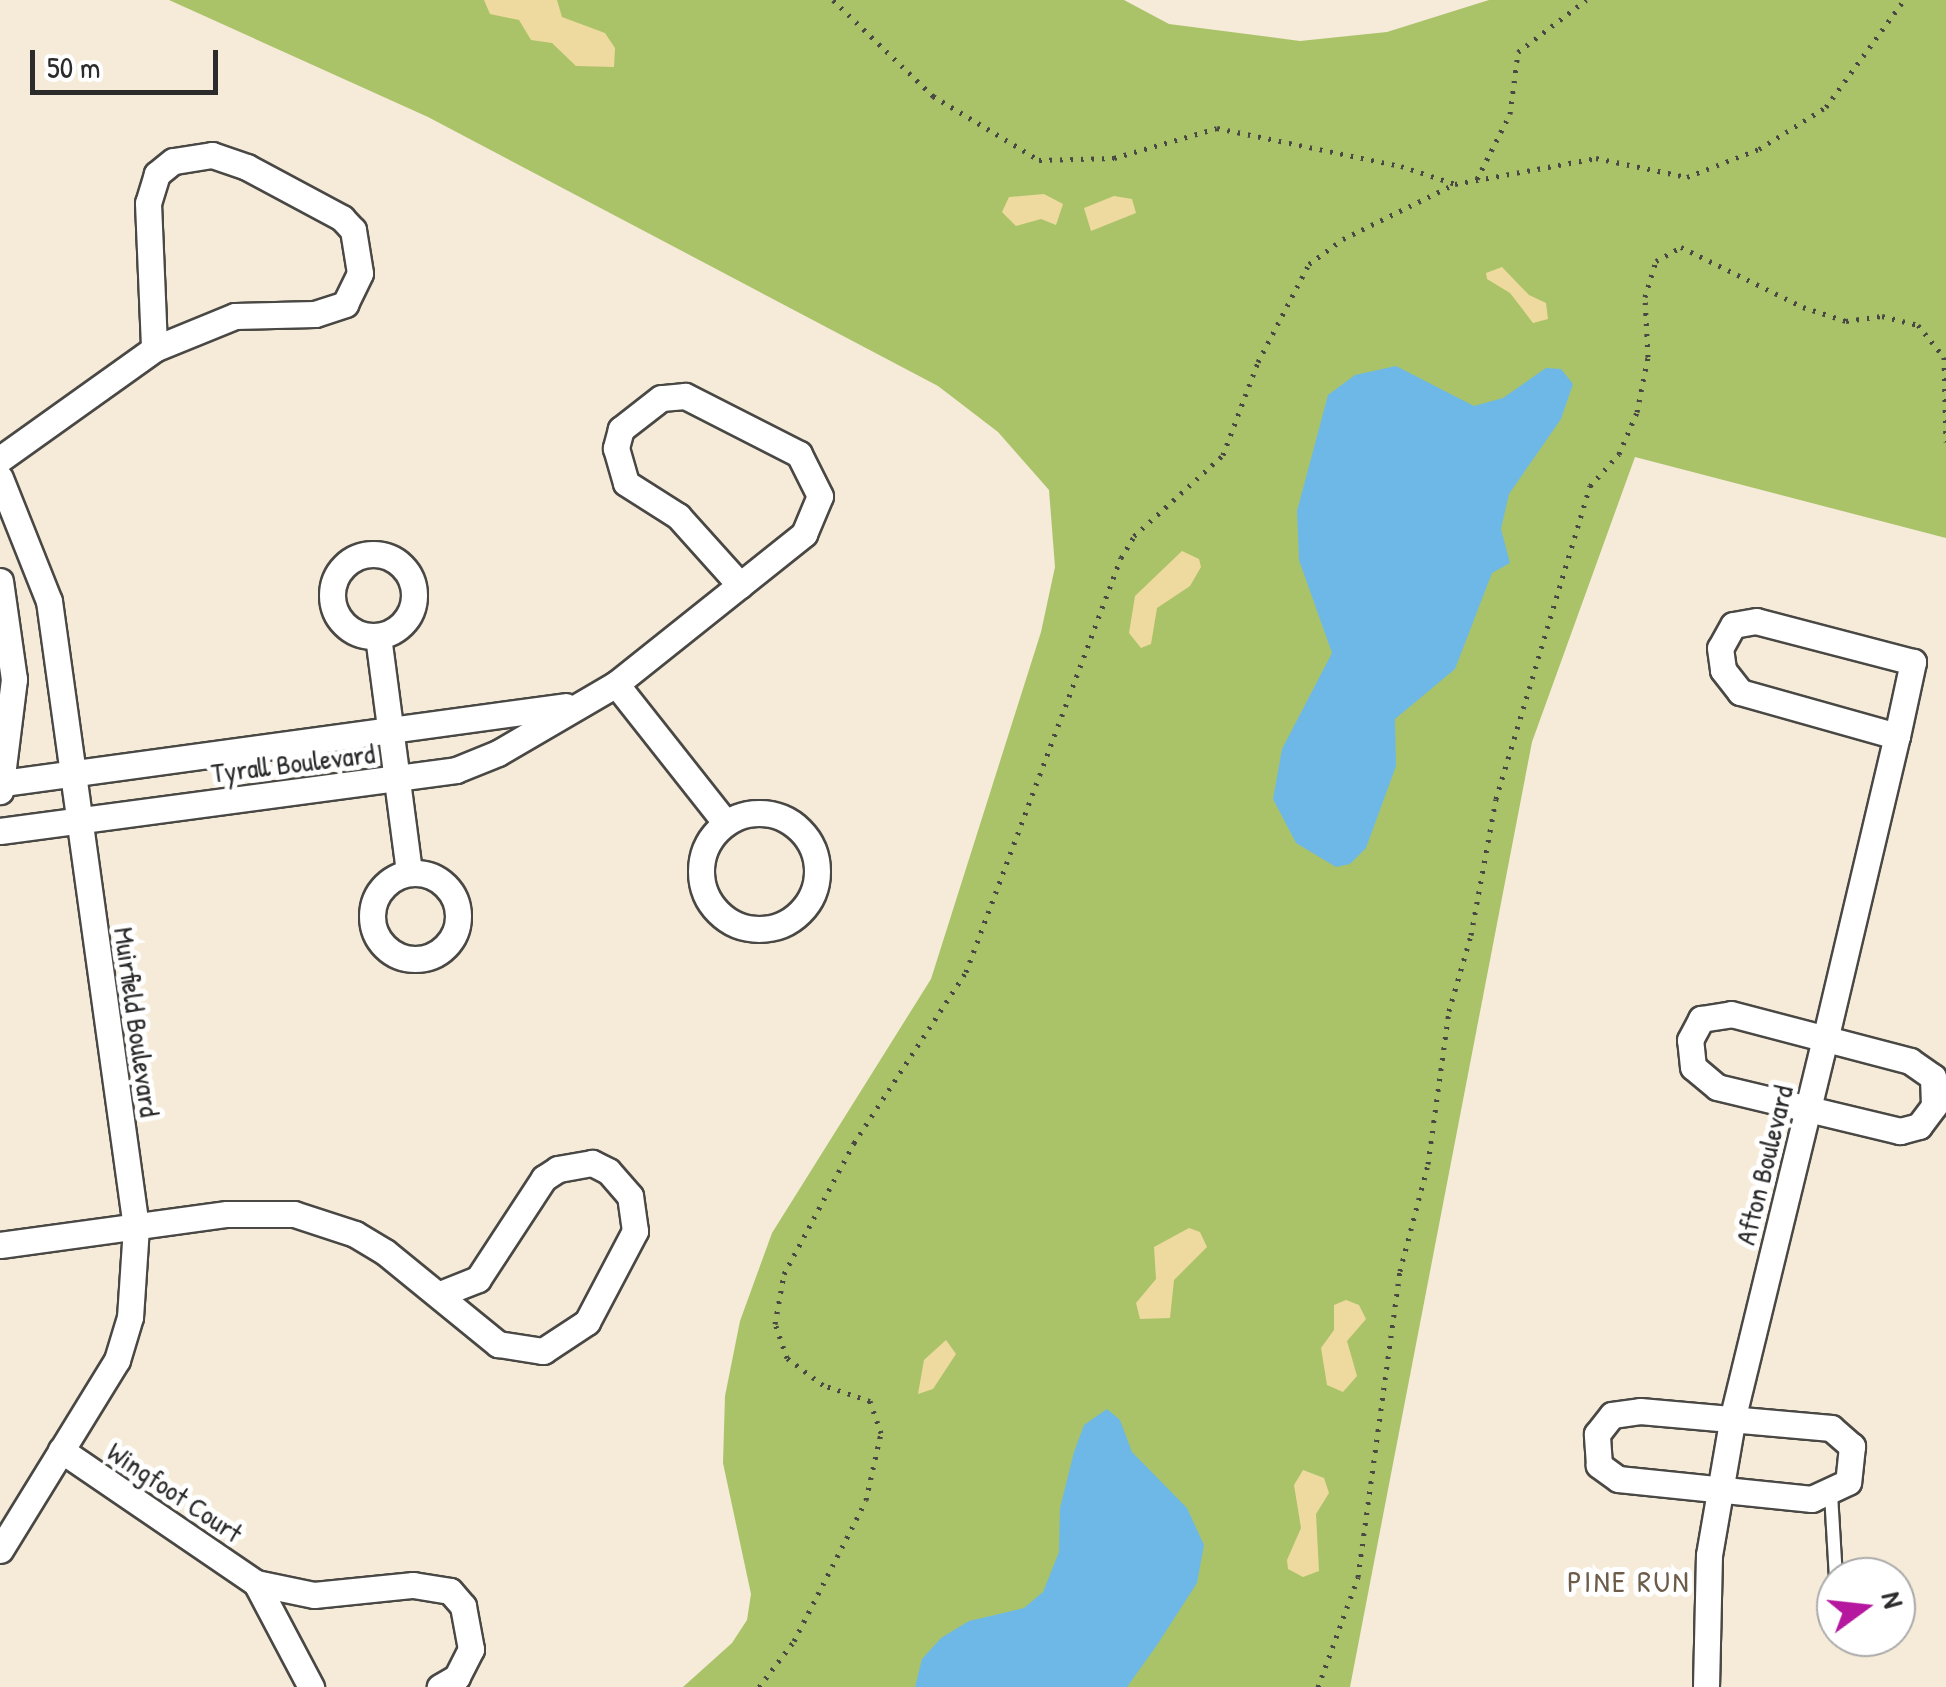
<!DOCTYPE html>
<style>
body{margin:0}
#map{position:relative;width:1946px;height:1687px;overflow:hidden;background:#f5ebd8;font-family:"Patrick Hand",sans-serif}
div>[style]{position:absolute}
.green>*{inset:0;background:#aac369}
.sand>*{inset:0;background:#eeda9e}
.water>*{inset:0;background:#6eb8e7}
.path>*{height:5px;margin-top:-2.5px;transform-origin:0;background:repeating-linear-gradient(90deg,#494845 0 2.5px,transparent 0 10.5px)}
.roads{filter:drop-shadow(2px 0 #494845) drop-shadow(-2px 0 #494845) drop-shadow(0 2px #494845) drop-shadow(0 -2px #494845)}
.service>*{height:12px;margin:-6px;padding:0 6px;transform-origin:6px;border-radius:6px;background:#fff}
.minor>*{height:25px;margin:-12.5px;padding:0 12.5px;transform-origin:12.5px;border-radius:12.5px;background:#fff}
.minor>.ring{margin:-12.5px;padding:0;box-sizing:content-box;background:none;border:25px solid #fff;border-radius:50%}
span{translate:-50% -50%;white-space:nowrap;text-align:center;line-height:1.15;-webkit-text-stroke:10px #fff;paint-order:stroke}
.street-label{font-size:28px;color:#2b2b2b}
.neighbourhood-label{font-size:30px;color:#6c5c48;letter-spacing:2.5px}
.north{position:absolute;left:1816px;top:1557px;width:100px;height:100px;box-sizing:border-box;background:#fff;border:2px solid #aaa;border-radius:50%;rotate:75deg;font-size:28px;font-weight:700;line-height:40px;text-align:center;color:#2b2b2b}
.north::after{content:'';display:block;margin:auto;width:35px;height:45px;background:#b5179e;clip-path:polygon(50% 0,100% 100%,50% 72%,0 100%)}
.scale{position:absolute;left:30px;top:50px;width:188px;height:45px;box-sizing:border-box;border:5px solid #2b2b2b;border-top:0;padding-left:12px;font-size:30px;line-height:35px;white-space:nowrap;color:#2b2b2b;-webkit-text-stroke:8px #fff;paint-order:stroke}
</style>
<div id="map">
<div class="green">
<i style="clip-path:polygon(169px 0,1124px 0,1169px 24px,1300px 41px,1387px 32px,1489px 0,1946px 0,1946px 538px,1635px 457px,1532px 742px,1350px 1687px,683px 1687px,732px 1643px,747px 1620px,751px 1594px,723px 1463px,725px 1396px,740px 1321px,772px 1233px,931px 979px,1041px 632px,1055px 567px,1049px 490px,998px 432px,938px 386px,428px 117px)"></i>
</div>
<div class="sand">
<i style="clip-path:polygon(484px 0,557px 0,562px 17px,605px 33px,615px 48px,614px 67px,576px 66px,552px 43px,531px 40px,519px 20px,490px 14px)"></i>
<i style="clip-path:polygon(1044px 194px,1063px 204px,1056px 225px,1041px 219px,1016px 226px,1002px 212px,1009px 197px)"></i>
<i style="clip-path:polygon(1114px 196px,1132px 199px,1136px 213px,1091px 231px,1084px 208px)"></i>
<i style="clip-path:polygon(1502px 267px,1529px 295px,1546px 303px,1548px 319px,1533px 323px,1510px 293px,1487px 279px,1486px 273px)"></i>
<i style="clip-path:polygon(1182px 551px,1199px 559px,1201px 567px,1190px 586px,1157px 608px,1151px 644px,1141px 648px,1129px 633px,1135px 596px)"></i>
<i style="clip-path:polygon(1189px 1228px,1200px 1232px,1207px 1247px,1174px 1280px,1170px 1318px,1140px 1319px,1136px 1303px,1156px 1279px,1154px 1247px)"></i>
<i style="clip-path:polygon(1346px 1300px,1359px 1305px,1366px 1319px,1347px 1341px,1357px 1376px,1343px 1392px,1327px 1385px,1321px 1348px,1334px 1330px,1334px 1305px)"></i>
<i style="clip-path:polygon(946px 1340px,956px 1354px,933px 1389px,918px 1394px,924px 1360px)"></i>
<i style="clip-path:polygon(1303px 1470px,1324px 1478px,1329px 1493px,1316px 1514px,1319px 1571px,1303px 1577px,1288px 1569px,1287px 1560px,1301px 1528px,1294px 1485px)"></i>
</div>
<div class="water">
<i style="clip-path:polygon(1396px 366px,1474px 406px,1503px 398px,1546px 368px,1561px 369px,1573px 384px,1561px 419px,1509px 494px,1501px 529px,1510px 563px,1492px 573px,1455px 669px,1395px 719px,1396px 766px,1366px 848px,1350px 864px,1336px 867px,1296px 843px,1273px 799px,1282px 749px,1332px 653px,1299px 560px,1297px 511px,1328px 395px,1355px 375px)"></i>
<i style="clip-path:polygon(1107px 1409px,1120px 1420px,1132px 1452px,1187px 1508px,1204px 1545px,1197px 1583px,1157px 1645px,1127px 1687px,915px 1687px,922px 1659px,941px 1638px,969px 1621px,1024px 1608px,1043px 1592px,1059px 1552px,1060px 1508px,1074px 1452px,1084px 1425px)"></i>
</div>
<div class="path">
<i style="left:833px;top:0;width:139px;rotate:43.8deg"></i>
<i style="left:933px;top:96px;width:124px;rotate:31.1deg"></i>
<i style="left:1039px;top:160px;width:75px;rotate:-1.5deg"></i>
<i style="left:1114px;top:158px;width:107px;rotate:-16.2deg"></i>
<i style="left:1217px;top:128px;width:188px;rotate:11.7deg"></i>
<i style="left:1401px;top:166px;width:57px;rotate:18.4deg"></i>
<i style="left:1477px;top:179px;width:73px;rotate:-63.1deg"></i>
<i style="left:1510px;top:114px;width:63px;rotate:-82.6deg"></i>
<i style="left:1518px;top:52px;width:86px;rotate:-37.4deg"></i>
<i style="left:759px;top:1687px;width:58px;rotate:-52.7deg"></i>
<i style="left:794px;top:1641px;width:158px;rotate:-62.9deg"></i>
<i style="left:866px;top:1500px;width:69px;rotate:-77.4deg"></i>
<i style="left:881px;top:1433px;width:34px;rotate:-109deg"></i>
<i style="left:870px;top:1401px;width:50px;rotate:-161.2deg"></i>
<i style="left:823px;top:1385px;width:45px;rotate:-143.1deg"></i>
<i style="left:787px;top:1358px;width:36px;rotate:-109deg"></i>
<i style="left:775px;top:1324px;width:51px;rotate:-79.8deg"></i>
<i style="left:784px;top:1274px;width:149px;rotate:-61.9deg"></i>
<i style="left:854px;top:1143px;width:204px;rotate:-56.8deg"></i>
<i style="left:966px;top:972px;width:442px;rotate:-69.5deg"></i>
<i style="left:1121px;top:558px;width:26px;rotate:-59deg"></i>
<i style="left:1134px;top:536px;width:120px;rotate:-42.3deg"></i>
<i style="left:1223px;top:455px;width:99px;rotate:-69.4deg"></i>
<i style="left:1258px;top:362px;width:110px;rotate:-62.5deg"></i>
<i style="left:1309px;top:264px;width:42px;rotate:-36.3deg"></i>
<i style="left:1343px;top:239px;width:125px;rotate:-26.2deg"></i>
<i style="left:1455px;top:184px;width:143px;rotate:-10.4deg"></i>
<i style="left:1596px;top:158px;width:93px;rotate:11.8deg"></i>
<i style="left:1687px;top:177px;width:77px;rotate:-21.3deg"></i>
<i style="left:1759px;top:149px;width:79px;rotate:-32.1deg"></i>
<i style="left:1826px;top:107px;width:132px;rotate:-53.9deg"></i>
<i style="left:1318px;top:1687px;width:117px;rotate:-70deg"></i>
<i style="left:1358px;top:1577px;width:309px;rotate:-82.2deg"></i>
<i style="left:1400px;top:1271px;width:111px;rotate:-75.3deg"></i>
<i style="left:1428px;top:1164px;width:154px;rotate:-82.2deg"></i>
<i style="left:1449px;top:1011px;width:79px;rotate:-73.9deg"></i>
<i style="left:1471px;top:935px;width:138px;rotate:-79.6deg"></i>
<i style="left:1496px;top:799px;width:327px;rotate:-73.3deg"></i>
<i style="left:1590px;top:486px;width:43px;rotate:-47.8deg"></i>
<i style="left:1619px;top:454px;width:46px;rotate:-66.8deg"></i>
<i style="left:1637px;top:412px;width:56px;rotate:-78.7deg"></i>
<i style="left:1648px;top:357px;width:60px;rotate:-92.9deg"></i>
<i style="left:1645px;top:297px;width:38px;rotate:-73deg"></i>
<i style="left:1656px;top:261px;width:29px;rotate:-29deg"></i>
<i style="left:1681px;top:247px;width:136px;rotate:26.2deg"></i>
<i style="left:1803px;top:307px;width:45px;rotate:18deg"></i>
<i style="left:1846px;top:321px;width:36px;rotate:-8deg"></i>
<i style="left:1882px;top:316px;width:37px;rotate:14deg"></i>
<i style="left:1918px;top:325px;width:41px;rotate:50.9deg"></i>
<i style="left:1944px;top:357px;width:85px;rotate:88.7deg"></i>
</div>
<div class="roads">
<div class="service">
<i style="left:1831px;top:1494px;width:83px;rotate:86.6deg"></i>
</div>
<div class="minor">
<i style="left:0;top:459px;width:189px;rotate:-35.5deg"></i>
<i style="left:154px;top:349px;width:87px;rotate:-22.2deg"></i>
<i style="left:235px;top:316px;width:80px;rotate:-1.4deg"></i>
<i style="left:315px;top:314px;width:32px;rotate:-18deg"></i>
<i style="left:345px;top:304px;width:34px;rotate:-64deg"></i>
<i style="left:360px;top:273px;width:44px;rotate:-99.2deg"></i>
<i style="left:353px;top:230px;width:16px;rotate:-133deg"></i>
<i style="left:342px;top:218px;width:108px;rotate:-151.8deg"></i>
<i style="left:247px;top:167px;width:37px;rotate:-161deg"></i>
<i style="left:212px;top:155px;width:39px;rotate:171deg"></i>
<i style="left:173px;top:161px;width:21px;rotate:141deg"></i>
<i style="left:157px;top:174px;width:30px;rotate:107deg"></i>
<i style="left:148px;top:203px;width:146px;rotate:87.6deg"></i>
<i style="left:0;top:478px;width:132px;rotate:68.3deg"></i>
<i style="left:49px;top:601px;width:632px;rotate:82.09deg"></i>
<i style="left:136px;top:1227px;width:90px;rotate:93.8deg"></i>
<i style="left:130px;top:1317px;width:45px;rotate:106.8deg"></i>
<i style="left:117px;top:1360px;width:223px;rotate:121.6deg"></i>
<i class="ring" style="left:332px;top:554px;width:57px;height:57px"></i>
<i style="left:0;top:581px;width:99px;rotate:81.9deg"></i>
<i style="left:14px;top:679px;width:113px;rotate:97.1deg"></i>
<i style="left:378px;top:636px;width:238px;rotate:82.5deg"></i>
<i style="left:616px;top:684px;width:176px;rotate:51.7deg"></i>
<i style="left:3px;top:783px;width:568px;rotate:-7.79deg"></i>
<i class="ring" style="left:701px;top:813px;width:91px;height:91px"></i>
<i style="left:0;top:831px;width:460px;rotate:-7.6deg"></i>
<i style="left:456px;top:770px;width:45px;rotate:-22deg"></i>
<i style="left:498px;top:753px;width:137px;rotate:-30.3deg"></i>
<i style="left:616px;top:684px;width:241px;rotate:-38.6deg"></i>
<i style="left:804px;top:534px;width:41px;rotate:-67.2deg"></i>
<i style="left:820px;top:496px;width:47px;rotate:-116.6deg"></i>
<i style="left:799px;top:454px;width:128px;rotate:-153deg"></i>
<i style="left:685px;top:396px;width:24px;rotate:175deg"></i>
<i style="left:661px;top:398px;width:51px;rotate:142.2deg"></i>
<i style="left:621px;top:429px;width:20px;rotate:105deg"></i>
<i style="left:616px;top:448px;width:36px;rotate:74deg"></i>
<i style="left:626px;top:483px;width:62px;rotate:32.4deg"></i>
<i style="left:678px;top:516px;width:93px;rotate:48.1deg"></i>
<i class="ring" style="left:372px;top:873px;width:61px;height:61px"></i>
<i style="left:1731px;top:1014px;width:185px;rotate:14.7deg"></i>
<i style="left:1910px;top:1061px;width:28px;rotate:35deg"></i>
<i style="left:1933px;top:1077px;width:29px;rotate:88deg"></i>
<i style="left:1934px;top:1106px;width:25px;rotate:127deg"></i>
<i style="left:1919px;top:1126px;width:20px;rotate:165deg"></i>
<i style="left:1900px;top:1131px;width:188px;rotate:-166.5deg"></i>
<i style="left:1717px;top:1087px;width:31px;rotate:-140deg"></i>
<i style="left:1693px;top:1067px;width:27px;rotate:-96deg"></i>
<i style="left:1690px;top:1040px;width:24px;rotate:-62deg"></i>
<i style="left:1701px;top:1019px;width:30px;rotate:-9deg"></i>
<i style="left:0;top:1245px;width:229px;rotate:-7.8deg"></i>
<i style="left:227px;top:1214px;width:67px"></i>
<i style="left:294px;top:1214px;width:64px;rotate:18.2deg"></i>
<i style="left:355px;top:1234px;width:35px;rotate:31deg"></i>
<i style="left:385px;top:1252px;width:146px;rotate:39.2deg"></i>
<i style="left:498px;top:1344px;width:46px;rotate:8.8deg"></i>
<i style="left:543px;top:1351px;width:53px;rotate:-33.4deg"></i>
<i style="left:587px;top:1322px;width:103px;rotate:-62.2deg"></i>
<i style="left:635px;top:1231px;width:35px;rotate:-98deg"></i>
<i style="left:630px;top:1196px;width:33px;rotate:-131deg"></i>
<i style="left:608px;top:1171px;width:18px;rotate:-153deg"></i>
<i style="left:592px;top:1163px;width:35px;rotate:170deg"></i>
<i style="left:558px;top:1169px;width:17px;rotate:147deg"></i>
<i style="left:544px;top:1178px;width:121px;rotate:123.2deg"></i>
<i style="left:478px;top:1279px;width:41px;rotate:158.5deg"></i>
<i style="left:1640px;top:1411px;width:192px;rotate:5.1deg"></i>
<i style="left:1831px;top:1428px;width:28px;rotate:41deg"></i>
<i style="left:1852px;top:1446px;width:36px;rotate:96deg"></i>
<i style="left:1848px;top:1482px;width:40px;rotate:155deg"></i>
<i style="left:1812px;top:1499px;width:195px;rotate:-174.1deg"></i>
<i style="left:1618px;top:1479px;width:24px;rotate:-144deg"></i>
<i style="left:1599px;top:1465px;width:31px;rotate:-94deg"></i>
<i style="left:1597px;top:1434px;width:24px;rotate:-52deg"></i>
<i style="left:1612px;top:1415px;width:28px;rotate:-8deg"></i>
<i style="left:61px;top:1450px;width:236px;rotate:34.3deg"></i>
<i style="left:256px;top:1583px;width:118px;rotate:62.1deg"></i>
<i style="left:256px;top:1583px;width:59px;rotate:11.7deg"></i>
<i style="left:314px;top:1595px;width:100px;rotate:-5.8deg"></i>
<i style="left:413px;top:1585px;width:37px;rotate:9deg"></i>
<i style="left:450px;top:1591px;width:20px;rotate:49deg"></i>
<i style="left:463px;top:1606px;width:44px;rotate:79.5deg"></i>
<i style="left:471px;top:1649px;width:31px;rotate:117deg"></i>
<i style="left:457px;top:1677px;width:20px;rotate:150deg"></i>
<i style="left:1706px;top:1687px;width:132px;rotate:-88.7deg"></i>
<i style="left:1709px;top:1555px;width:141px;rotate:-80.2deg"></i>
<i style="left:1733px;top:1416px;width:387px;rotate:-76.3deg"></i>
<i style="left:1825px;top:1040px;width:312px;rotate:-76.7deg"></i>
<i style="left:1897px;top:736px;width:76px;rotate:-77.8deg"></i>
<i style="left:1913px;top:662px;width:162px;rotate:-165.4deg"></i>
<i style="left:1756px;top:621px;width:23px;rotate:170deg"></i>
<i style="left:1733px;top:625px;width:26px;rotate:119deg"></i>
<i style="left:1720px;top:648px;width:22px;rotate:82deg"></i>
<i style="left:1723px;top:670px;width:28px;rotate:52deg"></i>
<i style="left:1740px;top:692px;width:163px;rotate:15.7deg"></i>
</div>
</div>
<div class="street-label">
<span style="left:293px;top:763px;rotate:-7deg">Tyrall Boulevard</span>
<span style="left:137px;top:1022px;rotate:82deg">Muirfield Boulevard</span>
<span style="left:1764px;top:1165px;rotate:-76deg">Afton Boulevard</span>
<span style="left:175px;top:1492px;rotate:34deg">Wingfoot Court</span>
</div>
<div class="neighbourhood-label">
<span style="left:1629px;top:1581px">PINE RUN</span>
</div>
<div class="north">N</div>
<div class="scale">50 m</div>
</div>
